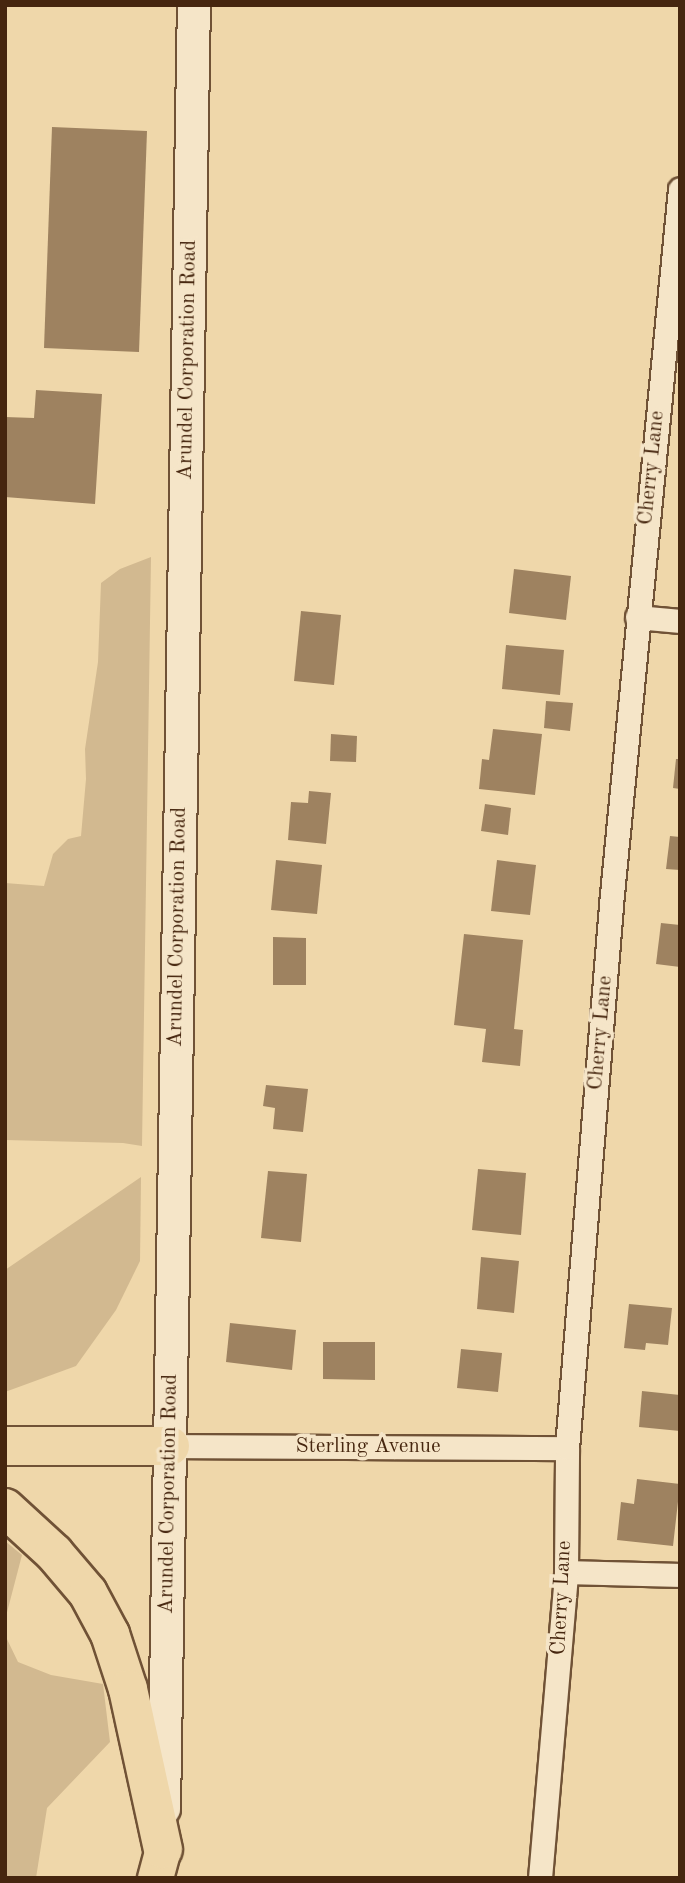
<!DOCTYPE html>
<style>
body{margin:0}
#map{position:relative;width:685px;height:1883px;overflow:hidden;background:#efd7aa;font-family:"Old Standard TT",serif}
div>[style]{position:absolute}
.green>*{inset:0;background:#d2b990}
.building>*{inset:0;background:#9e8260}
.roads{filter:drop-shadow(2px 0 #705236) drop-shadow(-2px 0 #705236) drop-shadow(0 2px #705236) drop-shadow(0 -2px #705236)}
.street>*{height:23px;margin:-11.5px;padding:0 11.5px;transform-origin:11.5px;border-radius:11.5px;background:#f5e5c8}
.secondary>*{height:32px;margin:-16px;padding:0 16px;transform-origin:16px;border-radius:16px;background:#f5e5c8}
.primary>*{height:35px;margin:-17.5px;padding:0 17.5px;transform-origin:17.5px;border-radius:17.5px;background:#efd7aa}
.highway>*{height:38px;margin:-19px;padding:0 19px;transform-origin:19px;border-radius:19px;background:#efd7aa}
span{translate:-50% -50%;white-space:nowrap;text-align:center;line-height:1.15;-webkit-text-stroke:7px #f5e5c8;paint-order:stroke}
.street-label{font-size:21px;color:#46260f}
.frame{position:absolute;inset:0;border:7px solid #46260f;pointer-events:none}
</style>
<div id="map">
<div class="green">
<i style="clip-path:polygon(151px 557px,142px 1146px,123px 1143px,5px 1140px,5px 883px,44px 886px,53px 854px,68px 839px,81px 836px,86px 779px,85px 749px,98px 662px,101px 583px,120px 569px)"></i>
<i style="clip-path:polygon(141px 1177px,140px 1261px,116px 1310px,76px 1366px,5px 1392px,5px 1270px)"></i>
<i style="clip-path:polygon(5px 1541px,22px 1555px,5px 1620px)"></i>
<i style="clip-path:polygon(5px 1635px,18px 1662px,51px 1675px,103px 1684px,110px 1742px,47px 1808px,36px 1878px,5px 1878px)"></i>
</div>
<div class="building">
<i style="clip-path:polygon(52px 127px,147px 131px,139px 352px,44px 348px)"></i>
<i style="clip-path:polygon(36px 390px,102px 394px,95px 504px,5px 497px,5px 417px,34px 418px)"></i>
<i style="clip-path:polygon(514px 569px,571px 576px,566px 620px,509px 613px)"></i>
<i style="clip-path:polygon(301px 611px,341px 615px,334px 685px,294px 681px)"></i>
<i style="clip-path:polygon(506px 645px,564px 650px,560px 695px,502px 689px)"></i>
<i style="clip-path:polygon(546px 701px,573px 703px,570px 731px,544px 728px)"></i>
<i style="clip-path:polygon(493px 729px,542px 734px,535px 795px,479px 789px,482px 759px,489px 760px)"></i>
<i style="clip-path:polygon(331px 734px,357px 736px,356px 762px,330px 761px)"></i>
<i style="clip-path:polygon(676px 759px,680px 759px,680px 789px,673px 788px)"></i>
<i style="clip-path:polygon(309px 791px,331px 793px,326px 844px,288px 840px,291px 802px,308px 803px)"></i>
<i style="clip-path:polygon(485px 804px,511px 808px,508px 835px,481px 831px)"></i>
<i style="clip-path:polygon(670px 836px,680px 837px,680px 870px,666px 869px)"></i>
<i style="clip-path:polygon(276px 860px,322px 865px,317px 914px,271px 910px)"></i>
<i style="clip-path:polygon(497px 860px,536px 865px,530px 915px,491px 911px)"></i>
<i style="clip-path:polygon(661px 923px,680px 925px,680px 967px,656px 964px)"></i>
<i style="clip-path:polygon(464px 934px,523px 940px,514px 1029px,523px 1030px,520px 1066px,482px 1062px,486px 1029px,454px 1025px)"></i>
<i style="clip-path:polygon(273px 937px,306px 938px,306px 985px,273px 985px)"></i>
<i style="clip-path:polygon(266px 1085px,308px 1089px,303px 1132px,273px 1129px,275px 1108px,263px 1106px)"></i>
<i style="clip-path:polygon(478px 1169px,526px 1173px,521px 1235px,472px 1230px)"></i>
<i style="clip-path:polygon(268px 1171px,307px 1174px,301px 1242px,261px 1238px)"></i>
<i style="clip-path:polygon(481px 1257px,519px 1261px,514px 1313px,477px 1309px)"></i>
<i style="clip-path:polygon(629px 1304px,672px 1308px,668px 1345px,646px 1343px,645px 1350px,624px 1348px)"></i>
<i style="clip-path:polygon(230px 1323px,296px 1330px,292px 1370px,226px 1362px)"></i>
<i style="clip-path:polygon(323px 1342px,375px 1342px,375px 1380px,323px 1379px)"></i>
<i style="clip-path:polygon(461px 1349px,502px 1353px,498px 1392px,457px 1388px)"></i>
<i style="clip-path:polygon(642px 1391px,680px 1395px,680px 1431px,639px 1427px)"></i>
<i style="clip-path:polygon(637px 1479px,680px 1484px,673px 1546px,617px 1540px,621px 1502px,634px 1504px)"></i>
</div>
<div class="roads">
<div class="street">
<i style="left:637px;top:617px;width:43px;rotate:5.3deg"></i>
<i style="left:170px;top:1446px;width:397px;rotate:0.3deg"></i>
<i style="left:566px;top:1572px;width:114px;rotate:1.5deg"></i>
<i style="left:540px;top:1878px;width:307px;rotate:-85.1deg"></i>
<i style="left:566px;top:1572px;width:124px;rotate:-89.5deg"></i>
<i style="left:567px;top:1448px;width:556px;rotate:-85.36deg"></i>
<i style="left:612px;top:894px;width:708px;rotate:-84.49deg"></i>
</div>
<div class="secondary">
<i style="left:164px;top:1809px;width:1804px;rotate:-89.05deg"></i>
</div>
<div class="primary">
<i style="left:155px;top:1878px;width:30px;rotate:-75deg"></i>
</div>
<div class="highway">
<i style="left:5px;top:1446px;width:165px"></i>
<i style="left:5px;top:1508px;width:67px;rotate:42.6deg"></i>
<i style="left:54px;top:1553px;width:52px;rotate:49.6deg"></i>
<i style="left:88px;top:1593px;width:47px;rotate:61.8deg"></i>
<i style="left:110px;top:1634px;width:58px;rotate:71.9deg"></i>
<i style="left:128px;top:1689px;width:164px;rotate:77.7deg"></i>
</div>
</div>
<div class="street-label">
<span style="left:188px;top:360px;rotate:-89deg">Arundel Corporation Road</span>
<span style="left:652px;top:468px;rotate:-84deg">Cherry Lane</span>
<span style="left:178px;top:927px;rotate:-89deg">Arundel Corporation Road</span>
<span style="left:601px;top:1033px;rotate:-85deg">Cherry Lane</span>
<span style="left:368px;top:1447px">Sterling Avenue</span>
<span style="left:169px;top:1494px;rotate:-89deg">Arundel Corporation Road</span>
<span style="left:562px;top:1598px;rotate:-87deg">Cherry Lane</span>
</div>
<div class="frame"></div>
</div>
